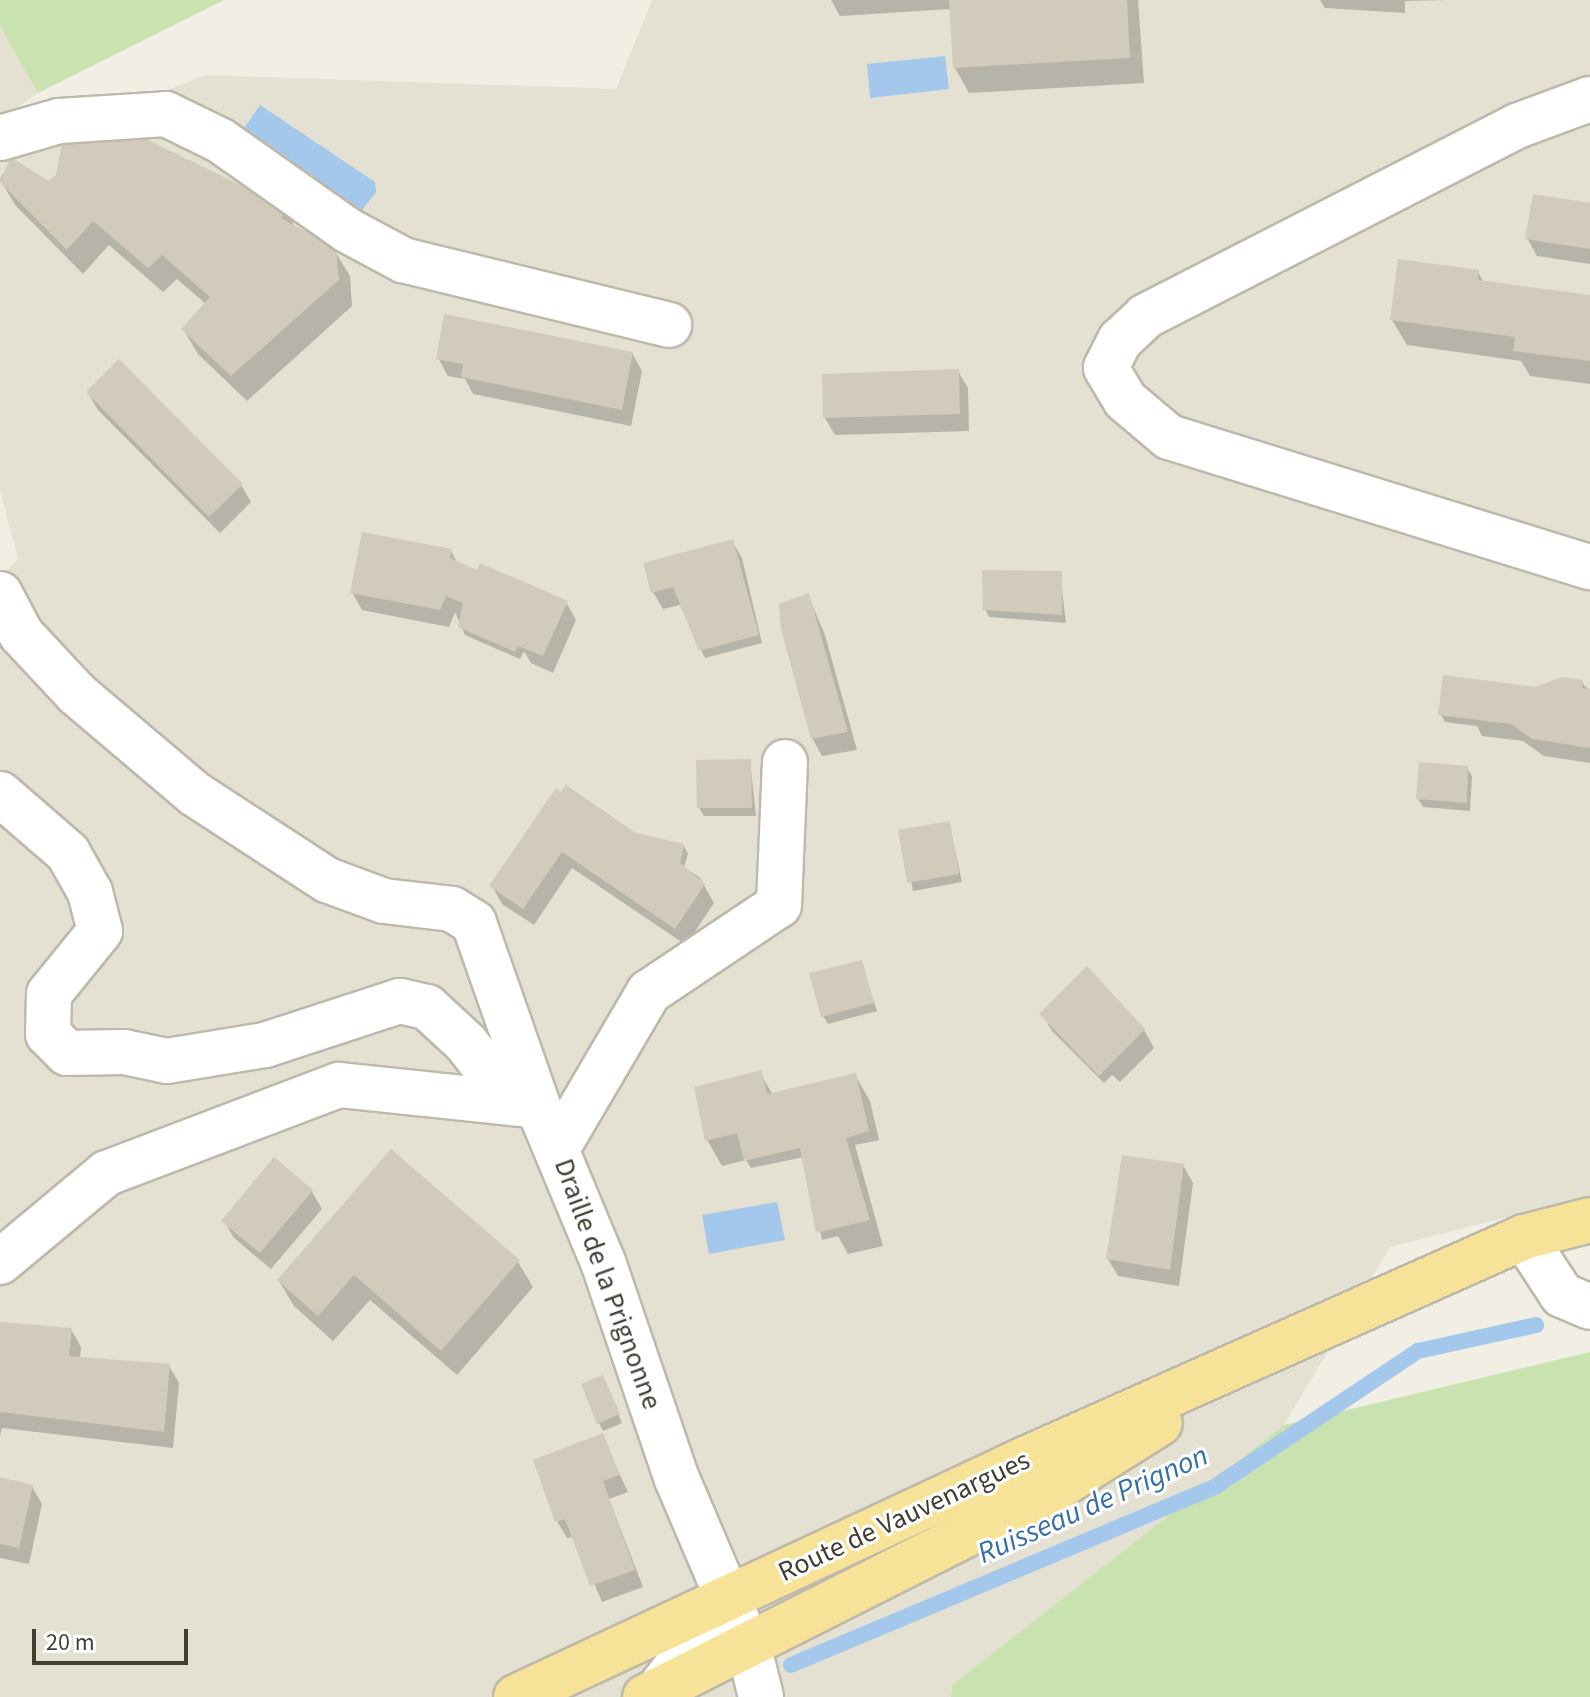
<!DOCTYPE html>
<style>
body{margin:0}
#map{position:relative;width:1590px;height:1697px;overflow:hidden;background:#f1eee4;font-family:"Source Sans 3",sans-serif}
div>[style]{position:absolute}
.residential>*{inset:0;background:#e4e0d2}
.green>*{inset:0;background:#c8e3af}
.water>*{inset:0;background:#a3c8eb}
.shadow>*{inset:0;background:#0003}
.stream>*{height:16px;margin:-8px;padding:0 8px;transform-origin:8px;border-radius:8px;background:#a3c8eb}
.building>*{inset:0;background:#d2caba}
.roads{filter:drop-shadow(2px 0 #beb9aa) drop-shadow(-2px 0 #beb9aa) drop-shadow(0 2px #beb9aa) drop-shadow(0 -2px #beb9aa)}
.minor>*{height:44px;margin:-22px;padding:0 22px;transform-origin:22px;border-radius:22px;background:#fff}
.major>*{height:44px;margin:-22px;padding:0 22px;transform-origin:22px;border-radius:22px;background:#f7e397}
span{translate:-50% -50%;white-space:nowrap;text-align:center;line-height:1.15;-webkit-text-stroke:6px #fff;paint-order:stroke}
.street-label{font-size:28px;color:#423e34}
.water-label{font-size:30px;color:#356fa6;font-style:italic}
.scale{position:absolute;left:32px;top:1629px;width:156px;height:36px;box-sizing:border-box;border:4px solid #423e34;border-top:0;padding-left:10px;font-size:24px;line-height:28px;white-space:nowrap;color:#423e34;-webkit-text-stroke:6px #fff;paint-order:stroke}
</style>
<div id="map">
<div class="residential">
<i style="clip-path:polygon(652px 0,1590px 0,1590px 1196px,1390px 1247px,1284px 1425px,952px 1685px,951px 1697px,0 1697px,0 578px,18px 559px,0 490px,0 156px,205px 75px,616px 89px)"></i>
<i style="clip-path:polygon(0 26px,38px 93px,0 119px)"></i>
</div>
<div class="green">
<i style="clip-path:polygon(0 0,224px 0,38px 93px,0 26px)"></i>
<i style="clip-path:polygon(1590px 1352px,1590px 1697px,951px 1697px,952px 1685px,1284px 1425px)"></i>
</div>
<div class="water">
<i style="clip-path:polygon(945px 56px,949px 89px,870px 98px,867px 64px)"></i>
<i style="clip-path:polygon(260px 105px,375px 182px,376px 192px,356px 218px,240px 134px)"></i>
<i style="clip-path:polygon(777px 1202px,785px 1240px,709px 1254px,702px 1215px)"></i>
</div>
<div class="shadow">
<i style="clip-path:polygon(831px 0,1138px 0,1144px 83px,969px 93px,955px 68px,951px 9px,840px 16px)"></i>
<i style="clip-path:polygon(1320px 0,1449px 0,1405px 1px,1405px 13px,1325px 8px)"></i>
<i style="clip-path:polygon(12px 160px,49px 184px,286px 210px,296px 229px,334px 250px,350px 276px,352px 306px,247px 401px,198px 354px,183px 329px,206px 304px,177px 279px,163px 292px,109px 245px,83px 274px,15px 205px,0 179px)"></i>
<i style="clip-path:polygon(1590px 205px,1590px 264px,1537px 256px,1527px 238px)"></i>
<i style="clip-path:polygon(1478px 272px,1484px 283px,1590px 297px,1590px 384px,1530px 376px,1521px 361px,1407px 345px,1392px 320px)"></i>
<i style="clip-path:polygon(632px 353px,642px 371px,631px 426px,473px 394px,465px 379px,448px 376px,438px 358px)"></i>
<i style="clip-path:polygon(958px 371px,968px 388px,969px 431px,835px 435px,825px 418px)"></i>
<i style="clip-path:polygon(88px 393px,241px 485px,251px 502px,220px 533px,98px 410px)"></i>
<i style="clip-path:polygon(732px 541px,742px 558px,762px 643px,705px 658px,680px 605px,663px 609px,653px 592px)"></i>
<i style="clip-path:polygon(451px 551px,458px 564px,566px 602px,576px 620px,553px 673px,531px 663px,524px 651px,520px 659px,465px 635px,455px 612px,449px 627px,362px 610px,352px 592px)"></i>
<i style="clip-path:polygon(1060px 573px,1066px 623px,989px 617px,985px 609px)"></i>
<i style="clip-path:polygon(808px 595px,825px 635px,857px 750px,822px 756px,812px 738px)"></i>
<i style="clip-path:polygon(1581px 682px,1590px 691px,1590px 763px,1544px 756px,1523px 741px,1482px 736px,1477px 726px,1445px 722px,1440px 714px)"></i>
<i style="clip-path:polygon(750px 761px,756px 816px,704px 816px,699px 808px)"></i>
<i style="clip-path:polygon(1467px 768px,1472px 776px,1470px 811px,1423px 807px,1418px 799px)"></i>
<i style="clip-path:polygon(562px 794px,637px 835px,683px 845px,688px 854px,684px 867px,700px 878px,714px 903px,686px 945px,572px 868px,534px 925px,502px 904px,492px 886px)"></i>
<i style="clip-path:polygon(949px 823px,962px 882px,913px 891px,901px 831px)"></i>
<i style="clip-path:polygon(861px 962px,877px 1011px,828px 1024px,823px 1016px)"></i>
<i style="clip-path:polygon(1042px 1014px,1144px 1030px,1154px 1048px,1120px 1082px,1112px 1075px,1104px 1083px,1052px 1031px)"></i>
<i style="clip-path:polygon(760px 1073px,773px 1095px,855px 1075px,870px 1101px,879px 1140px,855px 1145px,883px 1246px,848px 1254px,838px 1236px,822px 1240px,804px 1157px,751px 1168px,746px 1160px,722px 1166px,707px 1140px)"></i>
<i style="clip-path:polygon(275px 1160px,312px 1192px,322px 1209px,271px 1269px,234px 1238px,224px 1221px)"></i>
<i style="clip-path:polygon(1183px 1165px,1193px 1183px,1179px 1286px,1118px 1276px,1108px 1259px)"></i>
<i style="clip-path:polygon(518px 1262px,533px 1287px,457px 1375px,370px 1300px,333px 1341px,294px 1306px,279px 1281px)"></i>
<i style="clip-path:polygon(0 1324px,71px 1329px,81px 1347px,80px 1358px,169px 1366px,179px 1383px,173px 1448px,2px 1428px,0 1436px)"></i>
<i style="clip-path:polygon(607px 1386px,622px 1423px,603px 1431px,599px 1423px)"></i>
<i style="clip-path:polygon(602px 1436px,628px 1492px,609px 1499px,643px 1587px,602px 1602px,574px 1537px,567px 1538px,557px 1521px)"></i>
<i style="clip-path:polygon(0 1479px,32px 1487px,42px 1504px,29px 1564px,0 1558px)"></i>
</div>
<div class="stream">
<i style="left:791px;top:1665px;width:461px;rotate:-22.8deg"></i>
<i style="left:1216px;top:1486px;width:243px;rotate:-33.8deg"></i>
<i style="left:1418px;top:1351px;width:121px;rotate:-12.4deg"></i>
</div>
<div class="building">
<i style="clip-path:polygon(949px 0,1127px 0,1130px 58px,953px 68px)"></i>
<i style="clip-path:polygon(64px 133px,136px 134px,287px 208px,281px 218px,336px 248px,339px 280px,231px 376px,181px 329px,210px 297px,162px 255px,148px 268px,93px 221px,67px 250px,0 182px,11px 157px,48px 181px,56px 175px)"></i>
<i style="clip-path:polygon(1533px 194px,1590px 203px,1590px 249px,1525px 239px)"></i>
<i style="clip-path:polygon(1398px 259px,1479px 270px,1478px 280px,1590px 295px,1590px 361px,1513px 351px,1515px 337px,1390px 320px)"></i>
<i style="clip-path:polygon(444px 314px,633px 352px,622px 410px,461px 377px,463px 364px,436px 359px)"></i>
<i style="clip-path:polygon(119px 359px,243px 484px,209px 517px,86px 392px)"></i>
<i style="clip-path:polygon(959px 369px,960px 414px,823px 418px,822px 374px)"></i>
<i style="clip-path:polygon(362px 532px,452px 549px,450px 558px,477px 570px,480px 563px,568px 601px,543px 656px,518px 646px,515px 652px,458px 627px,463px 603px,446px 596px,440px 610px,350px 593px)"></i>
<i style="clip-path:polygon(733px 539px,759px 635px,699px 651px,673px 587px,651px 593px,643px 563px)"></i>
<i style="clip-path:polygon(982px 570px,1062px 571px,1062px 615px,983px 610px)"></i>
<i style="clip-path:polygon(809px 593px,848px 732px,811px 739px,781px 629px,779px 604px)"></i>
<i style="clip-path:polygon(1443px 675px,1535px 687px,1562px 677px,1583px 680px,1582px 688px,1590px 689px,1590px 748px,1532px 739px,1511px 724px,1438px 715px)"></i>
<i style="clip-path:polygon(751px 759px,752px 808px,697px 808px,696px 760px)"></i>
<i style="clip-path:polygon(1419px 762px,1468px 766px,1467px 803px,1416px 799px)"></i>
<i style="clip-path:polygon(566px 785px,636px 833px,684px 844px,680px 863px,705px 884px,675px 929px,562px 852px,523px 909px,489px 886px,556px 788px,561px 792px)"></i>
<i style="clip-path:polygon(950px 821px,959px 874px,907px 883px,898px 830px)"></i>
<i style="clip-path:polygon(862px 960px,874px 1003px,821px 1017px,809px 973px)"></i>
<i style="clip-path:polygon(1087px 966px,1145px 1029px,1099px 1076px,1039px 1014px)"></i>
<i style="clip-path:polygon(762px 1070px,767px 1094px,856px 1073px,869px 1131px,846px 1138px,870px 1220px,816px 1233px,800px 1148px,744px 1161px,737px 1133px,705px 1141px,694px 1087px)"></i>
<i style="clip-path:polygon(391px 1149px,520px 1260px,441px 1351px,354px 1275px,318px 1316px,277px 1280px)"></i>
<i style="clip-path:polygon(1122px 1155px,1184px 1164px,1170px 1270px,1106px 1259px)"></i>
<i style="clip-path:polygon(274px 1157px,313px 1190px,260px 1253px,221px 1221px)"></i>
<i style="clip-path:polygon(0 1322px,72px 1328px,69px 1356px,170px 1364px,164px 1432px,0 1412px)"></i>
<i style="clip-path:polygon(603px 1375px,620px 1414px,597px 1424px,581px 1384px)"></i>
<i style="clip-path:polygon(603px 1433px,620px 1475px,603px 1481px,635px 1570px,590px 1586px,565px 1519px,555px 1522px,533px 1460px)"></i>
<i style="clip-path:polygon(0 1477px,33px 1485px,19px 1548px,0 1544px)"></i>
</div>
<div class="roads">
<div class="minor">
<i style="left:1590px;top:99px;width:78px;rotate:159.7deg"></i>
<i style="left:1517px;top:126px;width:417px;rotate:152.9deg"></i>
<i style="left:1146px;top:316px;width:35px;rotate:137deg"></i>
<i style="left:1120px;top:340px;width:31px;rotate:117deg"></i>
<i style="left:1106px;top:368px;width:37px;rotate:59deg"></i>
<i style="left:1125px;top:400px;width:57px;rotate:40.1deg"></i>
<i style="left:1169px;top:437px;width:441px;rotate:17.2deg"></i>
<i style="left:0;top:138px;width:61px;rotate:-16.1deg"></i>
<i style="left:59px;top:121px;width:107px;rotate:-3.7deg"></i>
<i style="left:166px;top:114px;width:61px;rotate:26.1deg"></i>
<i style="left:221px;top:141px;width:154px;rotate:35.2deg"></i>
<i style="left:347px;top:230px;width:64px;rotate:28.2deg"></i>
<i style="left:403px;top:260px;width:274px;rotate:13.7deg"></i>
<i style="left:0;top:594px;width:45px;rotate:62.3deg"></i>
<i style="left:21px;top:634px;width:82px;rotate:47deg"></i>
<i style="left:77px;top:694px;width:155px;rotate:40.3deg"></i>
<i style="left:195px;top:794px;width:158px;rotate:33.1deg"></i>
<i style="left:327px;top:880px;width:61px;rotate:20.2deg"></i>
<i style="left:384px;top:901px;width:68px;rotate:6.7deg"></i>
<i style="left:452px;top:909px;width:26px;rotate:32deg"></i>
<i style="left:474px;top:923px;width:194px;rotate:70.7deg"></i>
<i style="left:0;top:794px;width:90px;rotate:40.9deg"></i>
<i style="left:68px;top:853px;width:45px;rotate:60.6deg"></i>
<i style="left:90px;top:892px;width:40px;rotate:75.6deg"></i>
<i style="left:100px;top:931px;width:81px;rotate:129deg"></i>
<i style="left:49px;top:994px;width:40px;rotate:91.4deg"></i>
<i style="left:48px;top:1034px;width:27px;rotate:45deg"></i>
<i style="left:67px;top:1053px;width:57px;rotate:-1deg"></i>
<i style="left:124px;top:1052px;width:44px;rotate:11.8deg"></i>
<i style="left:167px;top:1061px;width:99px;rotate:-9.3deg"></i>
<i style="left:265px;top:1045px;width:142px;rotate:-18.1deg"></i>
<i style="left:400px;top:1001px;width:28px;rotate:13deg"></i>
<i style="left:427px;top:1007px;width:53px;rotate:42.7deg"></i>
<i style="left:466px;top:1043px;width:76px;rotate:52.5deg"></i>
<i style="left:558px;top:1147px;width:180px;rotate:-59.6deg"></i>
<i style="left:649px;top:992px;width:156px;rotate:-33.8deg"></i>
<i style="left:779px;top:905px;width:143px;rotate:-87.6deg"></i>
<i style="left:1524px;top:1237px;width:69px;rotate:56.8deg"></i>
<i style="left:1562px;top:1295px;width:30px;rotate:23deg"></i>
<i style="left:0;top:1262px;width:139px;rotate:-39.8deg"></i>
<i style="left:107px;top:1173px;width:248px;rotate:-20.8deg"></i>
<i style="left:339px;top:1085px;width:200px;rotate:6deg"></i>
<i style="left:538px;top:1106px;width:169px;rotate:67.4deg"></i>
<i style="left:603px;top:1262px;width:229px;rotate:71.2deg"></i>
<i style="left:677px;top:1479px;width:184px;rotate:66.9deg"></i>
<i style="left:749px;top:1648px;width:50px;rotate:76.2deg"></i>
<i style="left:653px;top:1697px;width:124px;rotate:-52.9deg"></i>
</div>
<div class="major">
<i style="left:516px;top:1697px;width:560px;rotate:-25.05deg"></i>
<i style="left:1023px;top:1460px;width:548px;rotate:-23.99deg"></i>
<i style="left:1524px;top:1237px;width:68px;rotate:-14.4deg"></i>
<i style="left:645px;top:1697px;width:450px;rotate:-26.8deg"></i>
<i style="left:1047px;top:1494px;width:133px;rotate:-32.1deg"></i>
</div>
</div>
<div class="street-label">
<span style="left:608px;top:1284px;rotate:70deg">Draille de la Prignonne</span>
<span style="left:904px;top:1516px;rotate:-25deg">Route de Vauvenargues</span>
</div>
<div class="water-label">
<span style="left:1093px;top:1505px;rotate:-24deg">Ruisseau de Prignon</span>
</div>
<div class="scale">20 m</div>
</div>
